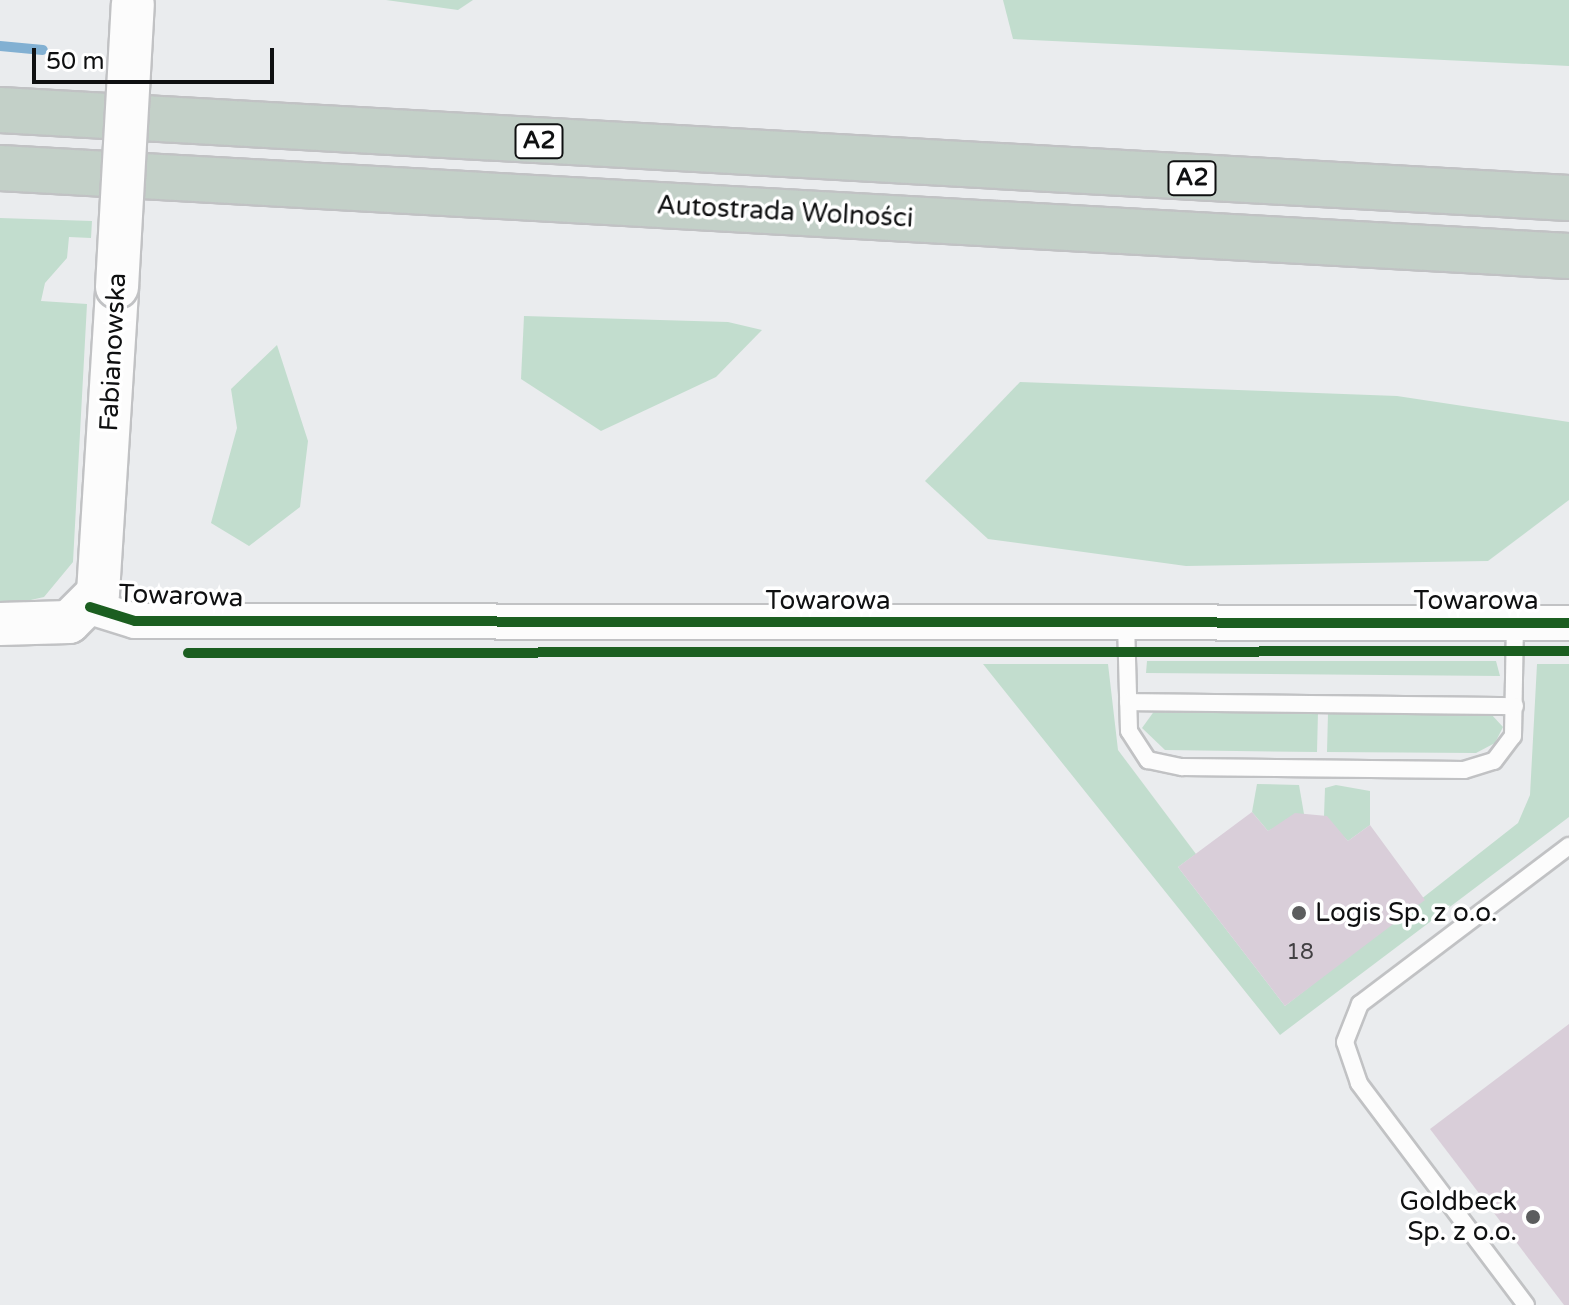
<!DOCTYPE html>
<meta charset="utf-8">
<style>
body{margin:0}
#map{position:relative;width:1569px;height:1305px;overflow:hidden;background:#eaecee;font-family:"Varela Round",sans-serif}
div>[style]{position:absolute}
.green>*{inset:0;background:#c2ddce}
.stream>*{height:10px;margin:-5px;padding:0 5px;transform-origin:5px;border-radius:5px;background:#82b0d2}
.building>*{inset:0;background:#d9ced9}
.roads{filter:drop-shadow(2px 0 #c1c2c4) drop-shadow(-2px 0 #c1c2c4) drop-shadow(0 2px #c1c2c4) drop-shadow(0 -2px #c1c2c4)}
.service>*{height:16px;margin:-8px;padding:0 8px;transform-origin:8px;border-radius:8px;background:#fcfcfc}
.minor>*{height:34px;margin:-17px;padding:0 17px;transform-origin:17px;border-radius:17px;background:#fcfcfc}
.tertiary>*{height:42px;margin:-21px;padding:0 21px;transform-origin:21px;border-radius:21px;background:#fcfcfc}
.motorway>*{height:44px;margin:-22px;padding:0 22px;transform-origin:22px;border-radius:22px;background:#c3d0c8}
.bridges{filter:drop-shadow(2px 0 #c1c2c4) drop-shadow(-2px 0 #c1c2c4) drop-shadow(0 2px #c1c2c4) drop-shadow(0 -2px #c1c2c4)}
.tertiary-bridge>*{height:42px;margin:-21px;padding:0 21px;transform-origin:21px;border-radius:21px;background:#fcfcfc}
.cycleway>*{height:10px;margin:-5px;padding:0 5px;transform-origin:5px;border-radius:5px;background:#1b5e20}
.dots>*{width:22px;height:22px;translate:-50% -50%;box-sizing:border-box;border:4px solid #fff;border-radius:50%}
span{translate:-50% -50%;white-space:nowrap;text-align:center;line-height:1.15;-webkit-text-stroke:7px #fff;paint-order:stroke}
.number-label{font-size:22px;color:#424043}
.number-label span{-webkit-text-stroke-width:0}
.shield-label span{padding:2px 6px;background:#fff;border:2px solid;border-radius:6px;-webkit-text-stroke-width:0}
.shield-label{font-size:24px;color:#0f1011;font-weight:700}
.street-label{font-size:26px;color:#0f1011}
.poi-label{font-size:26px;color:#0f1011}
.left{translate:0 -50%;text-align:left}
.right{translate:-100% -50%;text-align:right}
.scale{position:absolute;left:32px;top:48px;width:242px;height:36px;box-sizing:border-box;border:4px solid #0f1011;border-top:0;padding-left:10px;font-size:24px;line-height:28px;white-space:nowrap;color:#0f1011;-webkit-text-stroke:6px #fff;paint-order:stroke}
</style>
<div id="map">
<div class="green">
<i style="clip-path:polygon(386px 0,473px 0,458px 10px)"></i>
<i style="clip-path:polygon(1003px 0,1569px 0,1569px 66px,1013px 39px)"></i>
<i style="clip-path:polygon(0 218px,92px 221px,91px 238px,69px 237px,67px 258px,45px 283px,41px 301px,87px 304px,73px 562px,44px 597px,0 607px)"></i>
<i style="clip-path:polygon(524px 316px,728px 322px,762px 330px,716px 377px,601px 431px,521px 379px)"></i>
<i style="clip-path:polygon(277px 345px,308px 441px,300px 507px,249px 546px,211px 523px,237px 428px,231px 389px)"></i>
<i style="clip-path:polygon(1020px 382px,1397px 396px,1569px 422px,1569px 500px,1488px 561px,1186px 566px,988px 539px,925px 481px)"></i>
<i style="clip-path:polygon(1147px 661px,1496px 661px,1500px 676px,1146px 673px)"></i>
<i style="clip-path:polygon(983px 664px,1108px 664px,1118px 750px,1196px 854px,1178px 867px,1285px 1006px,1518px 823px,1530px 795px,1537px 664px,1569px 664px,1569px 817px,1280px 1035px)"></i>
<i style="clip-path:polygon(1155px 710px,1318px 712px,1317px 752px,1165px 750px,1142px 728px)"></i>
<i style="clip-path:polygon(1328px 713px,1491px 714px,1503px 727px,1495px 743px,1476px 753px,1327px 752px)"></i>
<i style="clip-path:polygon(1257px 784px,1299px 785px,1304px 814px,1268px 831px,1252px 812px)"></i>
<i style="clip-path:polygon(1336px 785px,1370px 791px,1370px 825px,1348px 841px,1324px 816px,1325px 788px)"></i>
</div>
<div class="stream">
<i style="left:0;top:46px;width:43px;rotate:5.3deg"></i>
</div>
<div class="building">
<i style="clip-path:polygon(1252px 812px,1268px 831px,1295px 813px,1327px 816px,1348px 841px,1370px 825px,1425px 900px,1285px 1006px,1178px 867px)"></i>
<i style="clip-path:polygon(1569px 1024px,1569px 1305px,1564px 1305px,1430px 1129px)"></i>
</div>
<div class="roads">
<div class="service">
<i style="left:1126px;top:623px;width:108px;rotate:88.4deg"></i>
<i style="left:1129px;top:731px;width:35px;rotate:57deg"></i>
<i style="left:1148px;top:760px;width:35px;rotate:12deg"></i>
<i style="left:1182px;top:767px;width:282px;rotate:0.6deg"></i>
<i style="left:1464px;top:770px;width:31px;rotate:-17deg"></i>
<i style="left:1494px;top:761px;width:31px;rotate:-53deg"></i>
<i style="left:1513px;top:736px;width:113px;rotate:-89deg"></i>
<i style="left:1128px;top:702px;width:387px;rotate:0.6deg"></i>
<i style="left:1526px;top:1305px;width:278px;rotate:-127deg"></i>
<i style="left:1359px;top:1083px;width:43px;rotate:-108.9deg"></i>
<i style="left:1345px;top:1042px;width:41px;rotate:-68.5deg"></i>
<i style="left:1360px;top:1004px;width:262px;rotate:-37.1deg"></i>
</div>
<div class="minor">
<i style="left:90px;top:607px;width:47px;rotate:17.3deg"></i>
<i style="left:135px;top:621px;width:1434px;rotate:0.08deg"></i>
</div>
<div class="tertiary">
<i style="left:0;top:624px;width:69px;rotate:-1.7deg"></i>
<i style="left:69px;top:622px;width:41px;rotate:-45deg"></i>
<i style="left:98px;top:593px;width:307px;rotate:-86.4deg"></i>
</div>
<div class="motorway">
<i style="left:0;top:110px;width:1571px;rotate:3.21deg"></i>
<i style="left:0;top:168px;width:1571px;rotate:3.21deg"></i>
</div>
</div>
<div class="bridges">
<div class="tertiary-bridge">
<i style="left:117px;top:287px;width:283px;rotate:-86.8deg"></i>
</div>
</div>
<div class="cycleway">
<i style="left:90px;top:607px;width:47px;rotate:17.3deg"></i>
<i style="left:135px;top:621px;width:1434px;rotate:0.08deg"></i>
<i style="left:188px;top:653px;width:1381px;rotate:-0.08deg"></i>
</div>
<div class="dots">
<i style="left:1299px;top:913px;background:#5c5d5e"></i>
<i style="left:1533px;top:1217px;background:#5c5d5e"></i>
</div>
<div class="number-label">
<span style="left:1300px;top:953px">18</span>
</div>
<div class="shield-label">
<span style="left:539px;top:141px">A2</span>
<span style="left:1192px;top:178px">A2</span>
</div>
<div class="street-label">
<span style="left:785px;top:212px;rotate:3deg">Autostrada Wolności</span>
<span style="left:113px;top:352px;rotate:-87deg">Fabianowska</span>
<span style="left:181px;top:596px;rotate:2deg">Towarowa</span>
<span style="left:828px;top:601px">Towarowa</span>
<span style="left:1476px;top:601px">Towarowa</span>
</div>
<div class="poi-label">
<span class="left" style="left:1315px;top:913px">Logis Sp. z o.o.</span>
<span class="right" style="left:1517px;top:1217px">Goldbeck<br>Sp. z o.o.</span>
</div>
<div class="scale">50 m</div>
</div>
